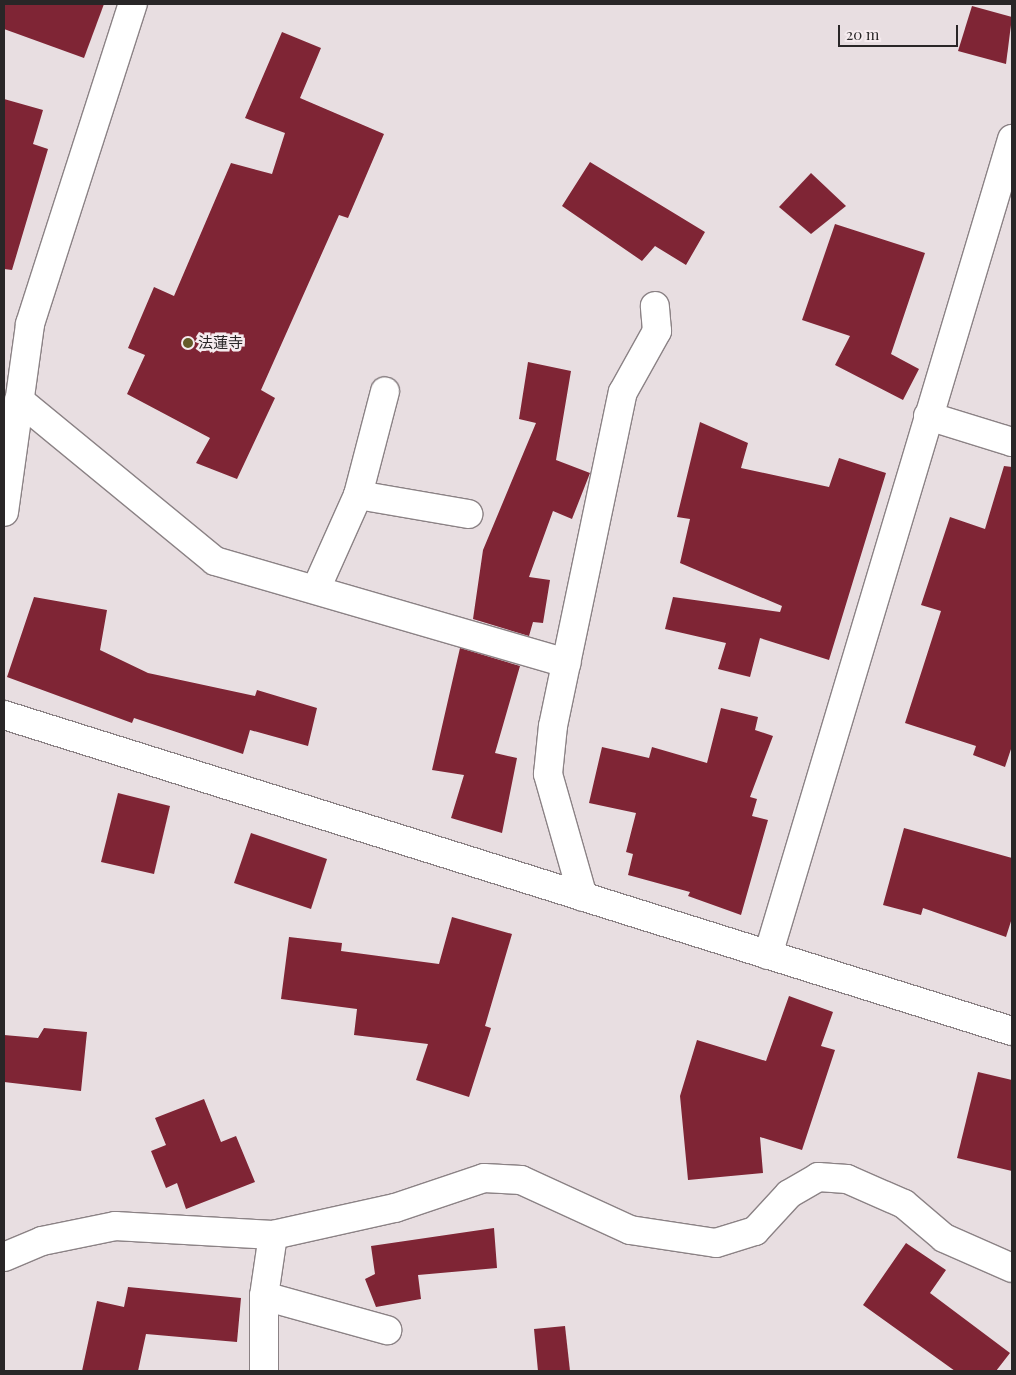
<!DOCTYPE html>
<meta charset="utf-8">
<style>
body{margin:0}
#map{position:relative;width:1016px;height:1375px;overflow:hidden;background:#e8dee1;font-family:"Playfair Display","Noto Sans JP",serif}
div>[style]{position:absolute}
.building>*{inset:0;background:#7f2535}
.roads{filter:drop-shadow(1px 0 #8b8285) drop-shadow(-1px 0 #8b8285) drop-shadow(0 1px #8b8285) drop-shadow(0 -1px #8b8285)}
.minor>*{height:28px;margin:-14px;padding:0 14px;transform-origin:14px;border-radius:14px;background:#fff}
.tertiary>*{height:28px;margin:-14px;padding:0 14px;transform-origin:14px;border-radius:14px;background:#fff}
.dots>*{width:14px;height:14px;translate:-50% -50%;box-sizing:border-box;border:2px solid #f5ebee;border-radius:50%}
span{translate:-50% -50%;white-space:nowrap;text-align:center;line-height:1.15;-webkit-text-stroke:5px #f5ebee;paint-order:stroke}
.poi-label{font-size:15px;color:#292627}
.left{translate:0 -50%;text-align:left}
.frame{position:absolute;inset:0;border:5px solid #292627;pointer-events:none}
.scale{position:absolute;left:838px;top:25px;width:120px;height:22px;box-sizing:border-box;border:2px solid #292627;border-top:0;padding-left:6px;font-size:15px;line-height:18px;white-space:nowrap;color:#292627;-webkit-text-stroke:4px #f5ebee;paint-order:stroke}
</style>
<div id="map">
<div class="building">
<i style="clip-path:polygon(4px 4px,104px 4px,84px 58px,4px 29px)"></i>
<i style="clip-path:polygon(972px 6px,1012px 17px,1006px 64px,958px 51px)"></i>
<i style="clip-path:polygon(282px 32px,321px 48px,300px 98px,384px 134px,348px 218px,339px 215px,261px 390px,275px 398px,237px 479px,196px 463px,210px 438px,127px 394px,145px 355px,128px 348px,154px 287px,174px 296px,231px 163px,272px 174px,285px 133px,245px 118px)"></i>
<i style="clip-path:polygon(4px 99px,43px 110px,33px 144px,48px 149px,12px 270px,4px 269px)"></i>
<i style="clip-path:polygon(590px 162px,705px 232px,686px 265px,655px 246px,642px 261px,562px 206px)"></i>
<i style="clip-path:polygon(811px 173px,846px 206px,811px 234px,779px 207px)"></i>
<i style="clip-path:polygon(835px 224px,925px 253px,891px 354px,919px 369px,903px 400px,835px 365px,850px 336px,802px 320px)"></i>
<i style="clip-path:polygon(528px 362px,571px 371px,556px 460px,590px 473px,572px 519px,553px 511px,529px 577px,550px 580px,543px 623px,533px 622px,529px 636px,473px 619px,483px 550px,536px 423px,519px 419px)"></i>
<i style="clip-path:polygon(700px 422px,748px 443px,741px 468px,829px 487px,839px 458px,886px 473px,829px 660px,760px 638px,750px 677px,718px 669px,726px 643px,665px 629px,673px 597px,780px 612px,782px 606px,680px 563px,690px 519px,677px 517px)"></i>
<i style="clip-path:polygon(1004px 466px,1012px 467px,1012px 746px,1005px 767px,973px 755px,976px 746px,905px 723px,941px 611px,921px 605px,950px 517px,985px 529px)"></i>
<i style="clip-path:polygon(34px 597px,107px 610px,100px 650px,148px 673px,255px 696px,257px 690px,317px 708px,308px 746px,250px 730px,243px 754px,134px 718px,132px 723px,7px 677px)"></i>
<i style="clip-path:polygon(460px 648px,520px 666px,495px 753px,517px 758px,502px 833px,451px 818px,464px 775px,432px 770px)"></i>
<i style="clip-path:polygon(721px 708px,758px 717px,755px 730px,773px 736px,750px 797px,757px 799px,752px 816px,768px 820px,741px 915px,688px 896px,690px 892px,628px 875px,633px 854px,626px 852px,636px 813px,589px 803px,602px 747px,649px 758px,652px 747px,707px 763px)"></i>
<i style="clip-path:polygon(118px 793px,170px 806px,154px 874px,101px 862px)"></i>
<i style="clip-path:polygon(904px 828px,1012px 858px,1012px 918px,1006px 937px,923px 908px,921px 915px,883px 905px)"></i>
<i style="clip-path:polygon(251px 833px,327px 859px,311px 909px,234px 883px)"></i>
<i style="clip-path:polygon(452px 917px,512px 934px,485px 1026px,491px 1028px,469px 1097px,416px 1080px,428px 1044px,354px 1035px,357px 1009px,281px 999px,289px 937px,342px 943px,341px 951px,439px 964px)"></i>
<i style="clip-path:polygon(789px 996px,833px 1012px,821px 1046px,835px 1050px,802px 1150px,760px 1137px,763px 1173px,688px 1180px,680px 1096px,697px 1040px,766px 1061px)"></i>
<i style="clip-path:polygon(44px 1028px,87px 1032px,81px 1091px,4px 1082px,4px 1035px,38px 1038px)"></i>
<i style="clip-path:polygon(978px 1072px,1012px 1080px,1012px 1171px,957px 1158px)"></i>
<i style="clip-path:polygon(204px 1099px,221px 1142px,236px 1136px,255px 1182px,186px 1209px,177px 1183px,166px 1188px,151px 1151px,166px 1145px,155px 1118px)"></i>
<i style="clip-path:polygon(494px 1228px,497px 1268px,418px 1275px,421px 1299px,376px 1307px,365px 1279px,375px 1274px,371px 1246px)"></i>
<i style="clip-path:polygon(906px 1243px,946px 1270px,930px 1293px,1010px 1353px,996px 1371px,955px 1371px,863px 1305px)"></i>
<i style="clip-path:polygon(128px 1287px,241px 1298px,237px 1342px,146px 1334px,138px 1371px,82px 1371px,97px 1301px,124px 1307px)"></i>
<i style="clip-path:polygon(565px 1326px,570px 1371px,538px 1371px,534px 1329px)"></i>
</div>
<div class="roads">
<div class="minor">
<i style="left:19px;top:400px;width:254px;rotate:39.4deg"></i>
<i style="left:215px;top:561px;width:366px;rotate:16.2deg"></i>
<i style="left:928px;top:416px;width:88px;rotate:17.2deg"></i>
<i style="left:358px;top:495px;width:112px;rotate:9.8deg"></i>
<i style="left:316px;top:589px;width:103px;rotate:-65.9deg"></i>
<i style="left:358px;top:495px;width:107px;rotate:-75.4deg"></i>
<i style="left:583px;top:897px;width:128px;rotate:-105.9deg"></i>
<i style="left:548px;top:774px;width:48px;rotate:-84.1deg"></i>
<i style="left:553px;top:726px;width:341px;rotate:-78.2deg"></i>
<i style="left:623px;top:392px;width:70px;rotate:-60.9deg"></i>
<i style="left:657px;top:331px;width:25px;rotate:-95deg"></i>
<i style="left:768px;top:955px;width:852px;rotate:-73.35deg"></i>
<i style="left:4px;top:1257px;width:41px;rotate:-22.8deg"></i>
<i style="left:42px;top:1241px;width:75px;rotate:-11.6deg"></i>
<i style="left:115px;top:1226px;width:158px;rotate:3.3deg"></i>
<i style="left:273px;top:1235px;width:125px;rotate:-12.5deg"></i>
<i style="left:395px;top:1208px;width:94px;rotate:-18.6deg"></i>
<i style="left:484px;top:1178px;width:37px;rotate:3deg"></i>
<i style="left:521px;top:1180px;width:120px;rotate:24.6deg"></i>
<i style="left:630px;top:1230px;width:87px;rotate:8.6deg"></i>
<i style="left:716px;top:1243px;width:41px;rotate:-17.1deg"></i>
<i style="left:755px;top:1231px;width:50px;rotate:-47.4deg"></i>
<i style="left:789px;top:1194px;width:34px;rotate:-30deg"></i>
<i style="left:818px;top:1177px;width:29px;rotate:4deg"></i>
<i style="left:847px;top:1179px;width:62px;rotate:23.7deg"></i>
<i style="left:904px;top:1204px;width:52px;rotate:40.4deg"></i>
<i style="left:944px;top:1238px;width:74px;rotate:23.8deg"></i>
<i style="left:264px;top:1296px;width:128px;rotate:15.5deg"></i>
<i style="left:264px;top:1371px;width:75px;rotate:-90deg"></i>
<i style="left:264px;top:1296px;width:62px;rotate:-81.6deg"></i>
</div>
<div class="tertiary">
<i style="left:4px;top:512px;width:190px;rotate:-82.1deg"></i>
<i style="left:30px;top:324px;width:336px;rotate:-72.2deg"></i>
<i style="left:4px;top:715px;width:1056px;rotate:17.41deg"></i>
</div>
</div>
<div class="dots">
<i style="left:188px;top:343px;background:#645b28"></i>
</div>
<div class="poi-label">
<span class="left" style="left:198px;top:343px">法蓮寺</span>
</div>
<div class="frame"></div>
<div class="scale">20 m</div>
</div>
